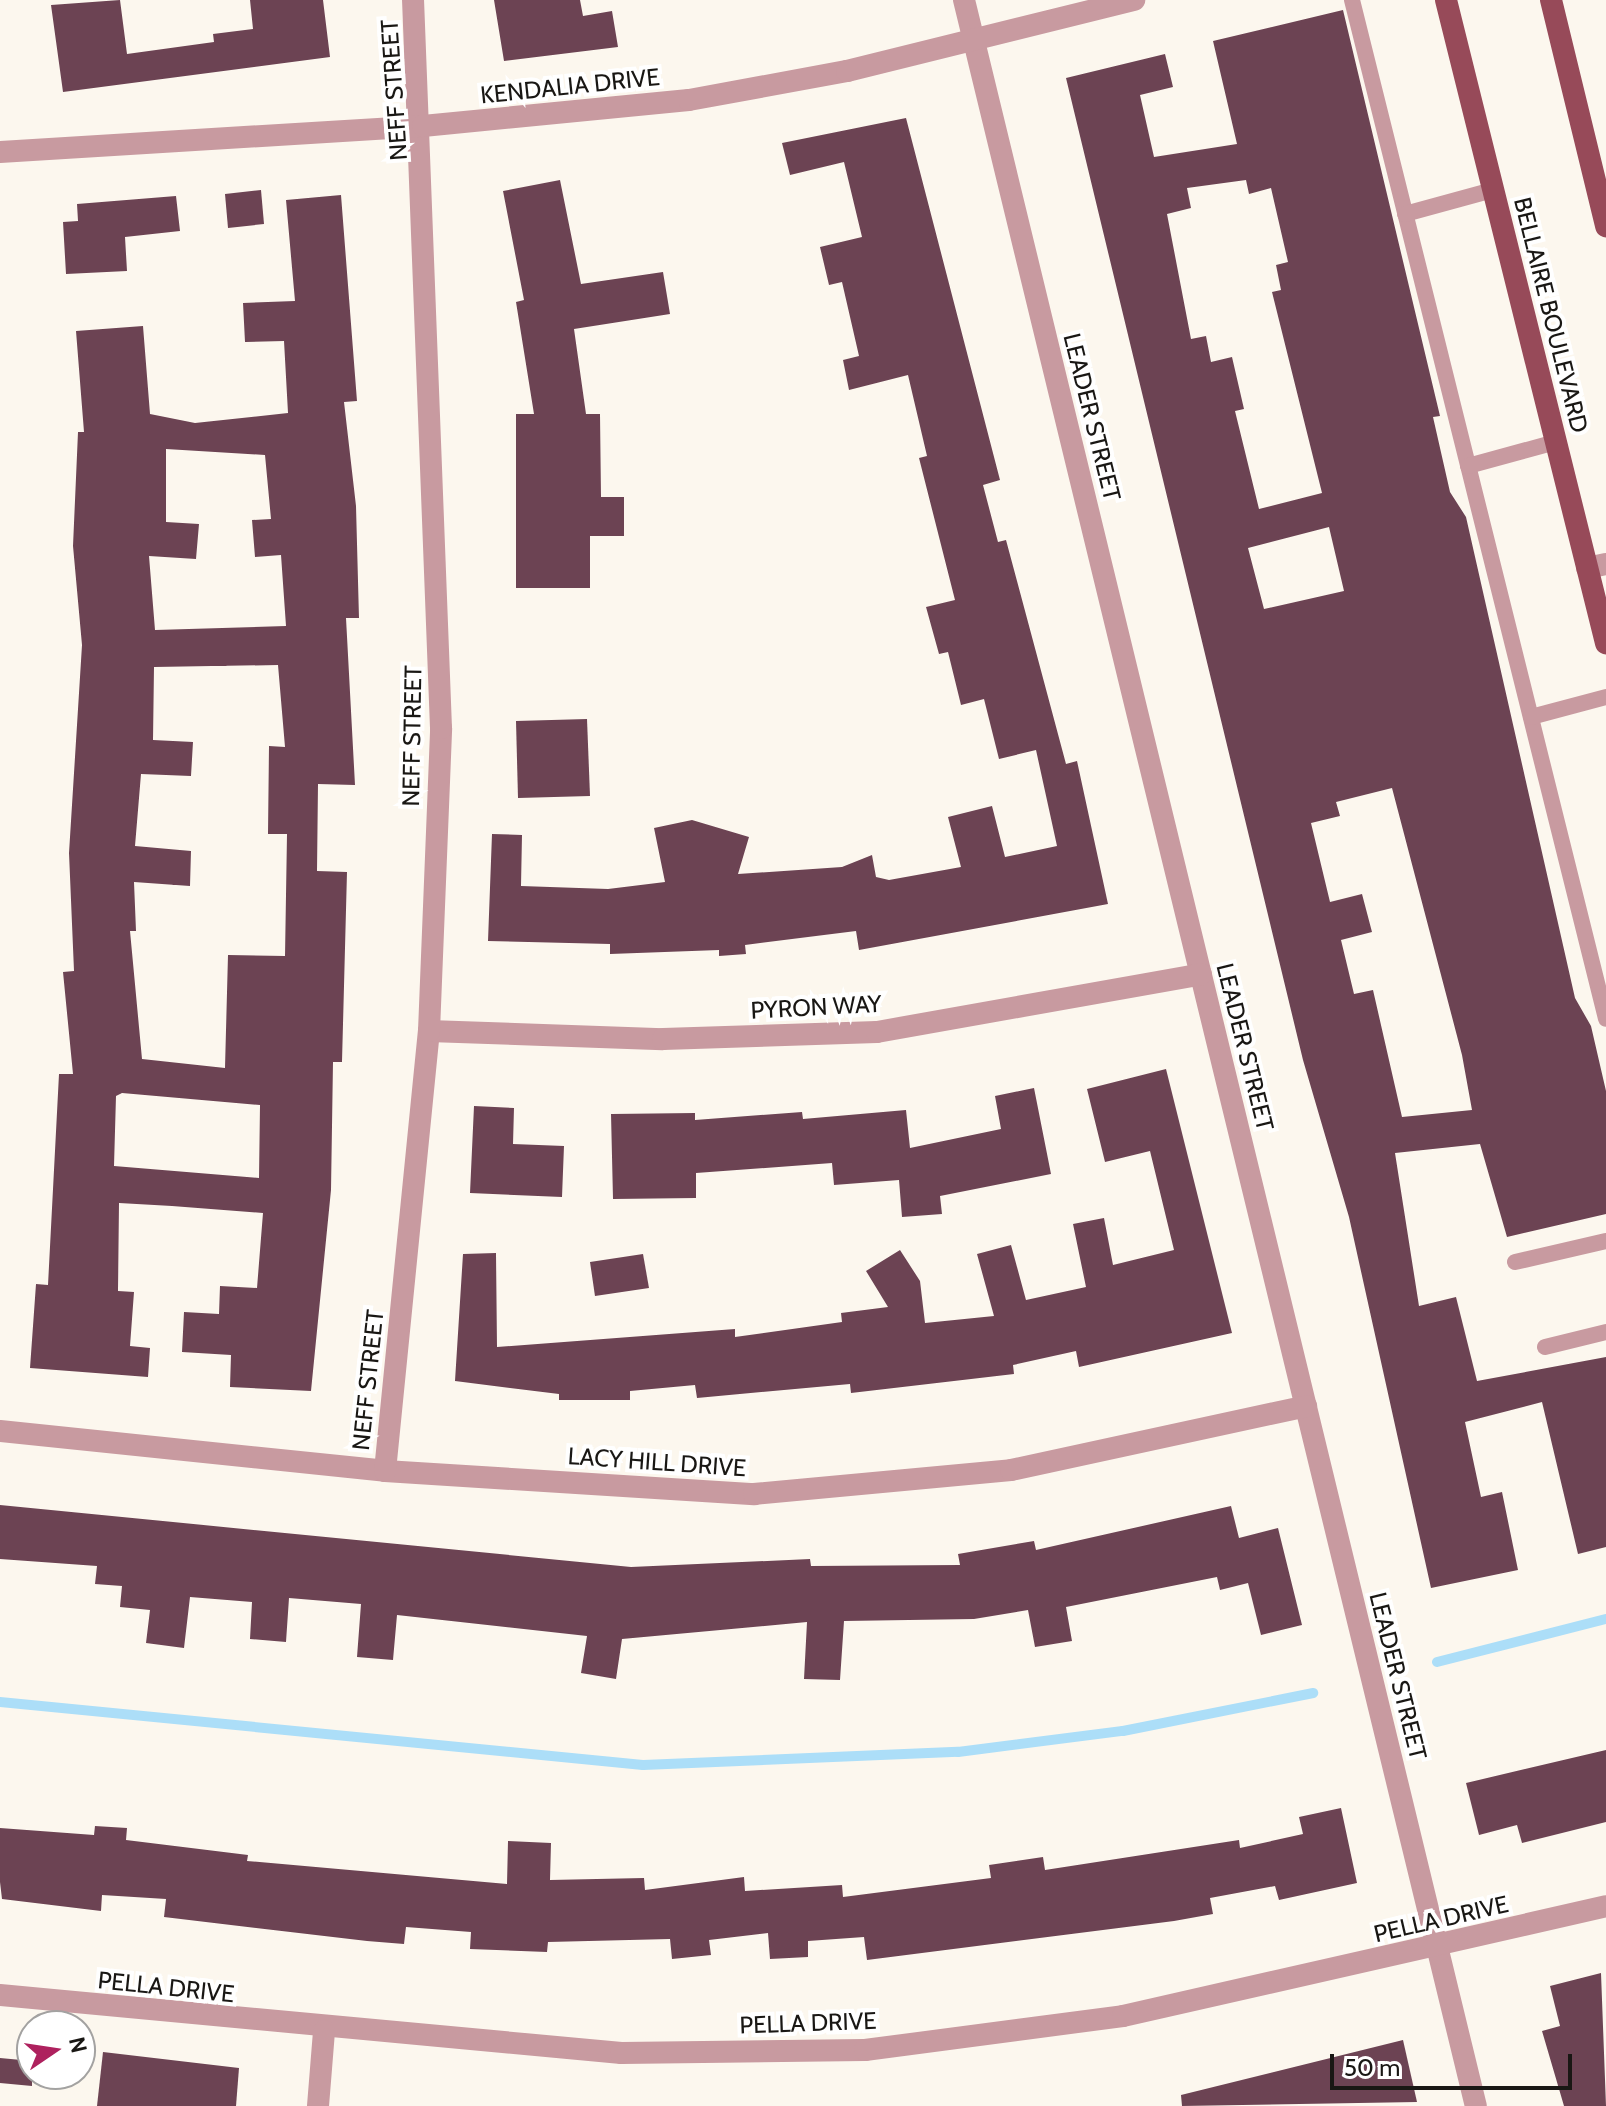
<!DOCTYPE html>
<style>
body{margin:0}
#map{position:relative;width:1606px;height:2106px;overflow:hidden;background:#fcf7ee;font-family:Cabin,sans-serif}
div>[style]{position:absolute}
.stream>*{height:10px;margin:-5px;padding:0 5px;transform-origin:5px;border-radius:5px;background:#acdef8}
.building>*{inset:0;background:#6c4353}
.service>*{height:16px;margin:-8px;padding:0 8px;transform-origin:8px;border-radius:8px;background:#c89aa0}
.minor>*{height:22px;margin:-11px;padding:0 11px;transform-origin:11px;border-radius:11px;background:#c89aa0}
.tertiary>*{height:22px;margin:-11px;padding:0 11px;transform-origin:11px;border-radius:11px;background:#c89aa0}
.primary>*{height:22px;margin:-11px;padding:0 11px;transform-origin:11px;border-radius:11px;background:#974a59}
span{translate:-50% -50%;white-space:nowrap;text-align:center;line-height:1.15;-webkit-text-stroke:8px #fff;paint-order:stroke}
.street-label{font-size:24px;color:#191714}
.north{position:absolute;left:16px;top:2010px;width:80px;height:80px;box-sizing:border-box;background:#fff;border:2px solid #a3a2a1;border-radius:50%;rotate:77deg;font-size:22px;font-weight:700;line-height:32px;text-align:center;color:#191714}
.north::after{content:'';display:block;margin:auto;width:28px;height:36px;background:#ae215e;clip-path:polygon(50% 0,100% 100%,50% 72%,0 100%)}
.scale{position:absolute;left:1330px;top:2054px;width:242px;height:36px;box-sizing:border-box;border:4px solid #191714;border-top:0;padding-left:10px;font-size:24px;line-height:28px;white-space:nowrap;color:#191714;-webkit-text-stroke:6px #fff;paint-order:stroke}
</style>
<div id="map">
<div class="stream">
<i style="left:1437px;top:1662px;width:174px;rotate:-14.3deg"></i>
<i style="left:0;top:1702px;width:646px;rotate:5.6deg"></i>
<i style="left:643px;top:1765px;width:315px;rotate:-2.4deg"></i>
<i style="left:958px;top:1752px;width:166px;rotate:-7.3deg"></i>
<i style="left:1123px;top:1731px;width:194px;rotate:-11.3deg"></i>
</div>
<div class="building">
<i style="clip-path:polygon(120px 0,127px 54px,214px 42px,213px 34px,253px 29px,250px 0,323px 0,330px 57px,63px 92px,51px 5px)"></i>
<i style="clip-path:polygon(494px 0,580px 0,583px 16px,612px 11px,618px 47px,504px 61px)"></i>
<i style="clip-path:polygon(evenodd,1343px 10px,1440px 416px,1433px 417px,1450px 492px,1466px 517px,1575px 998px,1591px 1026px,1606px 1091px,1606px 1214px,1507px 1237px,1480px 1144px,1395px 1153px,1419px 1306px,1456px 1297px,1477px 1381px,1606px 1357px,1606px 1547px,1578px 1554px,1542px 1402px,1465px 1422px,1481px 1497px,1502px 1492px,1518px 1570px,1431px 1588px,1349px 1217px,1303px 1060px,1066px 78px,1165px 54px,1173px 87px,1140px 95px,1154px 157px,1237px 144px,1213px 41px,1343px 10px,1246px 180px,1249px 194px,1271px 188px,1288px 262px,1276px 265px,1281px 290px,1272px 292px,1322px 493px,1259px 509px,1235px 411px,1244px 409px,1232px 357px,1211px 362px,1206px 336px,1191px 339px,1167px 214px,1191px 208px,1187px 188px,1246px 180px,1343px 10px,1329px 527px,1344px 591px,1264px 609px,1248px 548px,1329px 527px,1343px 10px,1392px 788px,1462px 1055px,1472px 1110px,1402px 1117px,1373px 990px,1354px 994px,1341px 940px,1372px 932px,1362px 894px,1330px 902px,1311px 823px,1340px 816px,1336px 802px,1392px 788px)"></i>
<i style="clip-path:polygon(906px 118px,1000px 480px,983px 485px,998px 542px,1006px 540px,1066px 764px,1077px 761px,1108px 904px,859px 950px,856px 931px,745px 945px,746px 954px,719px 956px,719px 950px,610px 954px,610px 944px,488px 941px,492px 834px,522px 835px,521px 886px,608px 889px,665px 882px,654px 828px,692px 820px,749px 837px,738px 874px,842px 867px,872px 855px,876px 877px,889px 880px,961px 867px,948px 817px,992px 806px,1005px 857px,1057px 846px,1036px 750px,999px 759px,984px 699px,961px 705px,948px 652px,939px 654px,926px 607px,955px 600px,919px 458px,927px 456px,908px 375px,849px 390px,843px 360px,859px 356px,842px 282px,829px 285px,820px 247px,862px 237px,844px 162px,790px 175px,782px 143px)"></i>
<i style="clip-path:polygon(560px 180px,581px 284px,663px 272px,670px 314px,574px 329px,586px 414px,600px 414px,601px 497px,624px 497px,624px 536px,590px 536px,590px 588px,516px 588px,516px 414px,534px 414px,516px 302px,524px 300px,503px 191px)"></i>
<i style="clip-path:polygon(261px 190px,264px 224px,228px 228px,225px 194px)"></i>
<i style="clip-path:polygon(evenodd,341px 195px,357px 401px,344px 402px,356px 506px,359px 618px,346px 618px,355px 785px,318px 784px,317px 871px,347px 872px,342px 1062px,333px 1062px,331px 1190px,311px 1391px,230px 1387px,231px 1355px,182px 1352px,184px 1312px,219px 1314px,220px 1286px,257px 1288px,263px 1213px,172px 1206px,119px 1203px,118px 1291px,134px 1292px,130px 1346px,150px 1348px,148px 1377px,30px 1368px,36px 1284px,48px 1285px,59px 1074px,73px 1074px,63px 972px,74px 971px,69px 853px,82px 645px,73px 546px,78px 432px,84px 432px,76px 331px,143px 326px,150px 414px,195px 423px,288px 413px,284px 341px,245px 342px,243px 303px,295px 301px,286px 200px,341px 195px,166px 449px,265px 455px,271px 519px,252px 520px,255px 557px,281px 555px,286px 626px,155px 630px,149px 556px,196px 559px,199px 524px,166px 522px,166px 449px,341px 195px,278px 665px,285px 747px,269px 746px,268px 834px,287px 834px,285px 956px,228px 955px,225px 1068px,142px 1059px,130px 931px,136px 931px,134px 882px,190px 886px,191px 851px,135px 846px,141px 774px,191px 776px,193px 742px,153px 740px,154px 667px,278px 665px,341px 195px,122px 1093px,260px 1105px,259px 1178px,114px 1166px,116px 1096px,122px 1093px)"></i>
<i style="clip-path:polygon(176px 196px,180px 231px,125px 237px,127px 271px,66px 274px,63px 222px,78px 221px,77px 204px)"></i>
<i style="clip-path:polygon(587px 719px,590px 796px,518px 798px,516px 721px)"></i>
<i style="clip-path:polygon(1166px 1069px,1232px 1333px,1079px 1367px,1076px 1351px,1013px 1365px,1014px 1374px,851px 1393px,850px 1384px,697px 1398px,695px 1385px,630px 1391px,630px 1400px,559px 1400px,559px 1394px,455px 1381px,463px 1254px,496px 1253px,497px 1347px,735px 1329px,735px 1337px,842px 1322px,841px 1313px,888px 1307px,866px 1271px,900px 1250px,920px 1281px,925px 1323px,994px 1316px,977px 1254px,1011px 1245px,1026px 1300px,1086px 1287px,1073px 1224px,1104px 1218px,1113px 1265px,1174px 1250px,1150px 1151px,1105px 1162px,1087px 1089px)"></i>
<i style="clip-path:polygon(1034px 1088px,1051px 1174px,940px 1196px,942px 1214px,902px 1217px,899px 1180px,834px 1185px,832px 1163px,696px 1173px,696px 1198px,613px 1199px,611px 1114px,695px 1113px,695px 1120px,802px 1112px,803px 1119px,906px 1110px,910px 1148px,1001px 1129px,995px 1096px)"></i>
<i style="clip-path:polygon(474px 1106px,514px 1108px,513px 1144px,564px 1146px,562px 1197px,470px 1193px)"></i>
<i style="clip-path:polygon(643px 1254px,649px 1288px,595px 1296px,590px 1262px)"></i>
<i style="clip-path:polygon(0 1505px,631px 1567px,810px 1559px,811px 1566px,960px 1565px,958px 1554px,1034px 1541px,1036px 1550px,1231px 1506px,1239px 1538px,1278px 1528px,1302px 1625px,1261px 1635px,1248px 1583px,1220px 1590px,1217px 1577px,1066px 1607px,1072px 1641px,1035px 1647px,1028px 1610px,974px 1619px,844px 1621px,840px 1680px,804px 1679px,807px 1622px,622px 1639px,616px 1679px,581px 1673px,587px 1636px,397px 1615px,393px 1660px,357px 1657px,361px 1604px,289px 1598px,286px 1642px,250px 1639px,252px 1602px,190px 1597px,184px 1648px,146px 1643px,150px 1610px,120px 1607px,122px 1586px,95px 1584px,97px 1566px,0 1559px)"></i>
<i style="clip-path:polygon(1606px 1750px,1606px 1822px,1522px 1843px,1517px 1825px,1479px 1835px,1466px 1783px)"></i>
<i style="clip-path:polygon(1341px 1808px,1357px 1883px,1279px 1900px,1275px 1886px,1210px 1898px,1213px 1914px,1174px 1921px,867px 1960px,864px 1937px,808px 1941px,808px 1957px,770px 1959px,768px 1933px,709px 1940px,711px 1955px,672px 1959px,670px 1939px,548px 1942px,547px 1952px,470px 1949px,471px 1932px,406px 1927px,404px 1944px,367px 1941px,164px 1917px,166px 1899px,102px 1895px,101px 1911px,2px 1899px,0 1882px,0 1828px,94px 1835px,95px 1826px,127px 1828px,126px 1840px,248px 1855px,247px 1861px,507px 1884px,508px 1841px,551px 1843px,550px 1880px,644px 1878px,645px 1890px,744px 1877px,745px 1891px,842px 1885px,843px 1897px,991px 1878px,989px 1865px,1043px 1857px,1045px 1870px,1239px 1840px,1240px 1848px,1303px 1834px,1299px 1817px)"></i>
<i style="clip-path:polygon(1601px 1973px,1606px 2106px,1564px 2106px,1542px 2031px,1560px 2026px,1550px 1986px)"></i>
<i style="clip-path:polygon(1403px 2040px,1417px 2102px,1182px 2106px,1181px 2095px)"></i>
<i style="clip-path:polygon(103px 2052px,239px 2068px,236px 2106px,97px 2106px)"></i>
<i style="clip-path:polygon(0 2058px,32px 2061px,32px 2086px,0 2083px)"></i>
</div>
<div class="service">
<i style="left:1352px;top:0;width:1050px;rotate:76deg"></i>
<i style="left:1405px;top:214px;width:91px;rotate:-15.3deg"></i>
<i style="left:1468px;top:466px;width:91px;rotate:-15.3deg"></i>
<i style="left:1531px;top:717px;width:78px;rotate:-14.9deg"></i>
<i style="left:1515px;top:1262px;width:93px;rotate:-13deg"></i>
<i style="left:1545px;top:1347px;width:63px;rotate:-13.8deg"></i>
</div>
<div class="minor">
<i style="left:964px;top:0;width:2167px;rotate:76.34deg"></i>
<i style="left:429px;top:1031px;width:234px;rotate:2deg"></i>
<i style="left:663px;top:1039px;width:214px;rotate:-1.9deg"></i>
<i style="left:877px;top:1032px;width:329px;rotate:-10.1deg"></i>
<i style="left:0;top:1431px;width:387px;rotate:5.9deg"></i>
<i style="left:385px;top:1471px;width:370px;rotate:3.6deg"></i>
<i style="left:754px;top:1494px;width:258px;rotate:-5.3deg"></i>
<i style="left:1011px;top:1470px;width:302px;rotate:-12.2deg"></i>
<i style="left:385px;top:1471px;width:442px;rotate:-84.3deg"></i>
<i style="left:429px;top:1031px;width:303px;rotate:-87.7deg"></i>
<i style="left:441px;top:728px;width:729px;rotate:-92.2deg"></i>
<i style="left:0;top:1995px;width:624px;rotate:5.34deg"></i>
<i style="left:621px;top:2053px;width:244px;rotate:-0.7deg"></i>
<i style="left:865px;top:2050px;width:260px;rotate:-7.5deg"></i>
<i style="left:1123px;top:2016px;width:495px;rotate:-12.8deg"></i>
<i style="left:318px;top:2106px;width:75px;rotate:-85.4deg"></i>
</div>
<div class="tertiary">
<i style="left:0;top:152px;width:424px;rotate:-3.5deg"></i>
<i style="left:423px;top:126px;width:267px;rotate:-5.6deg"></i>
<i style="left:689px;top:100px;width:161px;rotate:-10.4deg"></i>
<i style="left:847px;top:71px;width:296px;rotate:-13.9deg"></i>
<i style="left:1587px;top:568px;width:19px;rotate:-12deg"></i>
</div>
<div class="primary">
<i style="left:1446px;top:0;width:663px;rotate:76.03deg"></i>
<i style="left:1551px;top:0;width:233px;rotate:76.3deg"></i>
</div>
<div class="street-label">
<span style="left:570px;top:86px;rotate:-6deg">KENDALIA DRIVE</span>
<span style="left:394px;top:90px;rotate:-94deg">NEFF STREET</span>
<span style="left:1551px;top:315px;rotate:76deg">BELLAIRE BOULEVARD</span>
<span style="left:1092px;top:417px;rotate:76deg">LEADER STREET</span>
<span style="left:412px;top:736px;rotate:-89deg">NEFF STREET</span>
<span style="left:816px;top:1007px;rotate:-3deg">PYRON WAY</span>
<span style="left:1245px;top:1047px;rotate:76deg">LEADER STREET</span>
<span style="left:368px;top:1380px;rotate:-84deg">NEFF STREET</span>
<span style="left:657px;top:1462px;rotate:4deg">LACY HILL DRIVE</span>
<span style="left:1398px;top:1676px;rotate:76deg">LEADER STREET</span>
<span style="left:1441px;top:1919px;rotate:-13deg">PELLA DRIVE</span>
<span style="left:166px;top:1987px;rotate:6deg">PELLA DRIVE</span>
<span style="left:808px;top:2023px;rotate:-2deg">PELLA DRIVE</span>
</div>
<div class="north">N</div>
<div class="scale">50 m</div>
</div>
